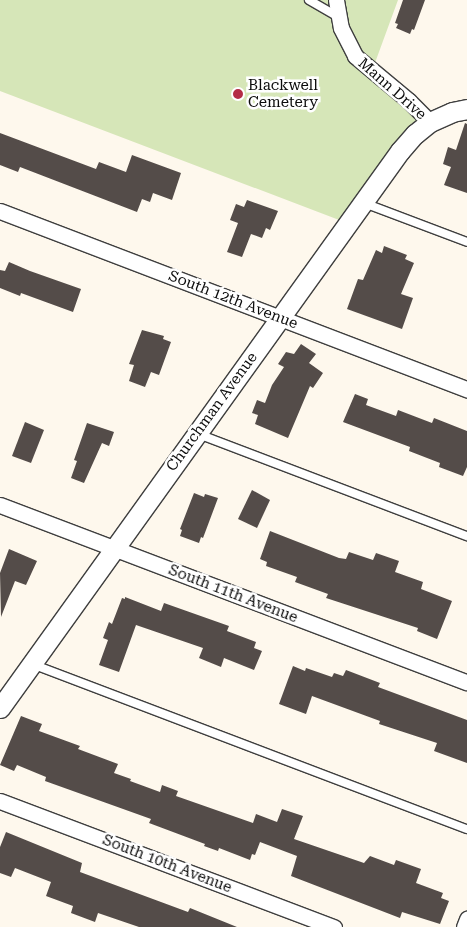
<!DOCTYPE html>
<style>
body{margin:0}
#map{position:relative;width:467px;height:927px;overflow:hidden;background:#fef8ed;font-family:"Roboto Serif",serif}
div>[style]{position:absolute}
.green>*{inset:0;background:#d6e6b8}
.building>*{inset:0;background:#544c49}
.roads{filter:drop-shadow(1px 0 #3f3f3f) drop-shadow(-1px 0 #3f3f3f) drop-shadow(0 1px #3f3f3f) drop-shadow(0 -1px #3f3f3f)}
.service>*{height:8px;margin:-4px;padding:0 4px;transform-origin:4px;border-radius:4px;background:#fff}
.minor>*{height:15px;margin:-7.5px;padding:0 7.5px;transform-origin:7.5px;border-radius:7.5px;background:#fff}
.tertiary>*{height:19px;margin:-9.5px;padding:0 9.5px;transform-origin:9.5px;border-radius:9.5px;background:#fff}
.dots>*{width:14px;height:14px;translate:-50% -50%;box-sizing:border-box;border:2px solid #fff;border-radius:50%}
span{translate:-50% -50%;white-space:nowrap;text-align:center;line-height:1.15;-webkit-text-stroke:5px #fff;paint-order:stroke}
.poi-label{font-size:15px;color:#0c0c0c}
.left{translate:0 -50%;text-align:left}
.street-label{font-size:15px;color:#0c0c0c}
</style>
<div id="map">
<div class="green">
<i style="clip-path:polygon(0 0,398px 0,372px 71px,430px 122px,347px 223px,0 91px)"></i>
</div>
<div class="building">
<i style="clip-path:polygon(403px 0,425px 0,414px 30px,412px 29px,410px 34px,396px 28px,398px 24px,395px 23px)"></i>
<i style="clip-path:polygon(465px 123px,467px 124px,467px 193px,444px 185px,451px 167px,443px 164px,448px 147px,456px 150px)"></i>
<i style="clip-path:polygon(0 133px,96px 169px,99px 162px,126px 172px,132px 155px,181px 173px,172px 200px,153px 193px,150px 202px,142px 199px,137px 212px,20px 167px,18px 172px,0 165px)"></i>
<i style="clip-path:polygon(247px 200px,278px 211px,270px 230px,266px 228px,262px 238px,251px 234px,242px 257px,227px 252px,238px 223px,230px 220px,236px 204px,244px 207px)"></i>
<i style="clip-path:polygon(384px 246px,407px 255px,405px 259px,414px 263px,401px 294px,413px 298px,402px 329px,347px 309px,358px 279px,363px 280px,376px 250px,382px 253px)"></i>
<i style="clip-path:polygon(9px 262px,30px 271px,81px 289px,73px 312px,21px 293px,20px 296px,0 288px,0 270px,5px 271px)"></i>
<i style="clip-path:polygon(142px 330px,164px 336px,163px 339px,171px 342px,159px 375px,151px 372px,145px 387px,129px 381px,134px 365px,129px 364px)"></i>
<i style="clip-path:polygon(301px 344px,316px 354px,309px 363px,323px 373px,313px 388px,310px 386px,288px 438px,255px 424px,258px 415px,252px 413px,257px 400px,265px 403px,272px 385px,284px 367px,278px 364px,286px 352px,294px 354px)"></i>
<i style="clip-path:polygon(355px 394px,368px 399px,366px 405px,396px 416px,398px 410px,432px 423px,434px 418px,467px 431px,467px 467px,463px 476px,439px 467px,440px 463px,409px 451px,410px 447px,343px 422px)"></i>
<i style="clip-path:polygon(25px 422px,44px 430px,31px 463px,12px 456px)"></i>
<i style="clip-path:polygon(87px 423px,114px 432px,109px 446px,102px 443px,84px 483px,71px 478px,77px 461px,74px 460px)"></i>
<i style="clip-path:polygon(252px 490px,270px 500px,257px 528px,238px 519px)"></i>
<i style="clip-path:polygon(194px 493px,204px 497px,205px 494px,218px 498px,203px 538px,201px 537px,199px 543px,180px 536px,182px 530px,180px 529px)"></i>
<i style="clip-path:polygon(270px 531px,339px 558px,346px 559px,349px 552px,373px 560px,376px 553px,399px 561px,395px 572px,423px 582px,421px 589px,452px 601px,437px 639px,417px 631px,418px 628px,326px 598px,328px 594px,295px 582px,297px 577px,266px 566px,267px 562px,260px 559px)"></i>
<i style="clip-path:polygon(9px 549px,37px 561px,26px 585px,15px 581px,1px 617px,0 573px)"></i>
<i style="clip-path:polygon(125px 597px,161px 611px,164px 603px,229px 626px,227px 631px,256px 642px,254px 648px,262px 651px,254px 670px,224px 658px,221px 667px,199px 658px,203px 648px,136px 625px,119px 672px,99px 665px,108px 640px,103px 638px,109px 622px,112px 624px,122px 598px,125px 599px)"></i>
<i style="clip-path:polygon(293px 666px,305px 671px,306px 668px,332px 677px,334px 673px,343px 676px,346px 670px,380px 683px,378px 687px,467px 720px,467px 763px,434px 751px,437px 743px,379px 724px,380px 721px,312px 696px,306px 714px,279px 704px)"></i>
<i style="clip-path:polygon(21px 716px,42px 724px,39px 731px,80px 746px,78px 749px,118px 764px,114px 773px,131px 779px,130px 781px,160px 792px,162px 785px,178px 791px,176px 796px,253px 823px,256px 814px,277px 822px,282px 809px,303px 816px,294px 839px,364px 863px,370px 856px,394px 865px,396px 860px,421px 869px,416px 883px,443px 893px,441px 898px,449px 901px,440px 924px,402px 912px,400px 918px,291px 876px,297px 856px,260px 842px,255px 855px,252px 854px,250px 860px,219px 848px,218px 851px,204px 846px,205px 844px,149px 823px,151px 819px,45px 781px,46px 777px,17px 765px,14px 771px,0 765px)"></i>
<i style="clip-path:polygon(6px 832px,82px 863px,80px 872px,188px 912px,190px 908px,237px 927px,139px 927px,98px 913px,95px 922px,71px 913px,73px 906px,46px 896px,51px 882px,15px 868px,11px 877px,0 873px,0 847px)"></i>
</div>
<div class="roads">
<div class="service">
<i style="left:309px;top:0;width:34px;rotate:30deg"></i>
<i style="left:364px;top:203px;width:110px;rotate:20.7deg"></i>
<i style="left:198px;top:434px;width:288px;rotate:20.8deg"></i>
<i style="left:32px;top:664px;width:465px;rotate:20.8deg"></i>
</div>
<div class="minor">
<i style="left:336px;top:0;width:28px;rotate:80deg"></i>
<i style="left:341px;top:28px;width:31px;rotate:63deg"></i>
<i style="left:355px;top:56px;width:70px;rotate:39.8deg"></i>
<i style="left:409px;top:101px;width:30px;rotate:45deg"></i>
<i style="left:0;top:211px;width:500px;rotate:20.9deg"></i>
<i style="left:0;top:505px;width:499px;rotate:20.8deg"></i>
<i style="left:0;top:801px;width:357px;rotate:20.7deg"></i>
<i style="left:464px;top:927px;width:9px;rotate:-69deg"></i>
</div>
<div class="tertiary">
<i style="left:0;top:708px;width:686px;rotate:-54.32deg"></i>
<i style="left:400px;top:151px;width:23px;rotate:-49deg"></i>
<i style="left:415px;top:134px;width:19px;rotate:-39deg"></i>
<i style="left:430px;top:122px;width:24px;rotate:-24deg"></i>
<i style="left:452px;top:112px;width:15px;rotate:-11deg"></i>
</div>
</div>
<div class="dots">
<i style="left:238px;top:94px;background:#b42c46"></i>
</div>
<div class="poi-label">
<span class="left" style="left:248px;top:94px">Blackwell<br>Cemetery</span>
</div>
<div class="street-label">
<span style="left:392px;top:89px;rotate:41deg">Mann Drive</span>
<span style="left:233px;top:300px;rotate:21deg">South 12th Avenue</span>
<span style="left:212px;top:412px;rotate:-54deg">Churchman Avenue</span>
<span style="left:233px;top:594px;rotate:21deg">South 11th Avenue</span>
<span style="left:167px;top:864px;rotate:21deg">South 10th Avenue</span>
</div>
</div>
